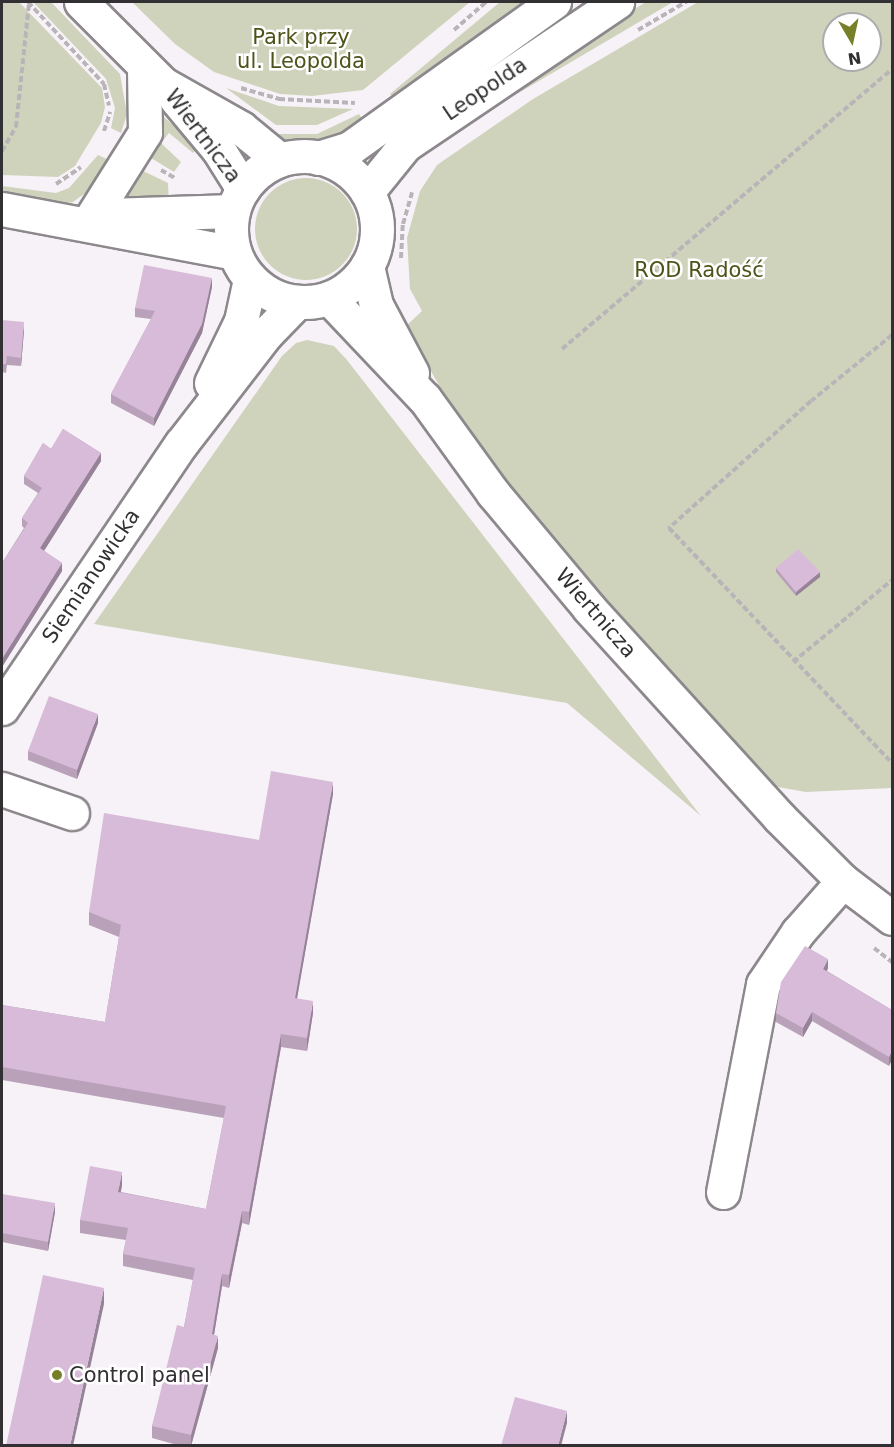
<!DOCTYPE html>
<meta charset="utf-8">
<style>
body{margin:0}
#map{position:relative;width:894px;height:1447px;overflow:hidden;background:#f7f2f7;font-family:"DejaVu Sans",sans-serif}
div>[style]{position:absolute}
.green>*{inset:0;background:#d0d3bc}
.round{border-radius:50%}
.path>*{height:4px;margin-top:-2px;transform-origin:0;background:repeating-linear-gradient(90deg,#b8b4b8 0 6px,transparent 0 9px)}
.roads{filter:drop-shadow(2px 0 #8c888c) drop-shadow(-2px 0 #8c888c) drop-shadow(0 2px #8c888c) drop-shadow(0 -2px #8c888c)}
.minor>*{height:33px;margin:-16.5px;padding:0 16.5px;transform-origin:16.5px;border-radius:16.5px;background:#fff}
.minor>.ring{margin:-16.5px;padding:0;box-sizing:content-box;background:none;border:33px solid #fff;border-radius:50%}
.wall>*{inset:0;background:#b9a1ba}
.shaded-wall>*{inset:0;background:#968397}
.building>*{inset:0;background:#d7bbd8}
.dots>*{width:16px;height:16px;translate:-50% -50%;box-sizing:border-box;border:3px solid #fff;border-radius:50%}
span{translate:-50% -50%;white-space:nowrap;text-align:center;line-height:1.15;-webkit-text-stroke:5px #fff;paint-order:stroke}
.park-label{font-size:21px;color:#4e5319}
.street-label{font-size:21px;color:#323032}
.poi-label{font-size:21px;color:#323032}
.left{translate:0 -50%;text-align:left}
.frame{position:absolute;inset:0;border:3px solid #323032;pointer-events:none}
.north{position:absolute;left:822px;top:12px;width:60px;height:60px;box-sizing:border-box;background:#fff;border:2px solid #adacad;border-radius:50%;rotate:171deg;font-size:16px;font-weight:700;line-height:24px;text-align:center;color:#323032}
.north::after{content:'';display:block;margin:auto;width:21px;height:27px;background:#777f29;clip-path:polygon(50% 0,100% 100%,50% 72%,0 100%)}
</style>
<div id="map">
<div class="green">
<i style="clip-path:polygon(2px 2px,19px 2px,102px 88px,105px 107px,101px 123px,75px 166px,58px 177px,2px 175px)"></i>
<i style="clip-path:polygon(33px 2px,51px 2px,120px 74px,127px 114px,121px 133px,111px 128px,115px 108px,106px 79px)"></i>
<i style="clip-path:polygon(132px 2px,470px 2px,363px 90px,312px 96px,280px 94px,214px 72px,175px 44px)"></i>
<i style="clip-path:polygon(500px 2px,535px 2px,397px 102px,390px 94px)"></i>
<i style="clip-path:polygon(646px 2px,673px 2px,510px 98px,436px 148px,430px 141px,534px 69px)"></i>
<i style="clip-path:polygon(evenodd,698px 2px,892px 2px,892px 788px,806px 792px,772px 786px,683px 691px,501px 478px,443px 392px,405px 327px,422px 311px,410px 289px,407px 238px,420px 191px,437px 165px,533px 99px,698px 2px,834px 24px,870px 24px,870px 60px,834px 60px,834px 24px)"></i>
<i style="clip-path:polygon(226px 88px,279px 106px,353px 109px,317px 125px,276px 125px)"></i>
<i style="clip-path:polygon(359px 114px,365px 123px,329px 139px,301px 143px,268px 137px,259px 122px,274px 134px,317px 134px)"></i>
<i style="clip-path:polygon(163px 116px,198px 148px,193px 153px,169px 133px,161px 143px,181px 162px,174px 172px,146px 155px,155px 126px)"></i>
<i style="clip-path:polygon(98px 155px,109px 160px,84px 194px,73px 202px,62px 204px,2px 194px,2px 186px,56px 193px,69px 188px)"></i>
<i style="clip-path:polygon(139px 169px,168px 183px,169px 206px,122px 206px)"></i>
<i class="round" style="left:255px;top:178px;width:102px;height:102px"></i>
<i style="clip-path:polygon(307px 340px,334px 346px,347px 360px,701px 816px,567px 703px,94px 624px,282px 356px,296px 343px)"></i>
</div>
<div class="path">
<i style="left:28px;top:2px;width:112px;rotate:47.2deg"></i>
<i style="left:104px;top:84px;width:22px;rotate:77deg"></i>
<i style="left:454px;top:30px;width:43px;rotate:-41.2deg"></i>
<i style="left:638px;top:30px;width:56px;rotate:-30.3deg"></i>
<i style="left:241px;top:88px;width:40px;rotate:16deg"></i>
<i style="left:279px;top:99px;width:76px;rotate:3deg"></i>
<i style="left:104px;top:131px;width:20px;rotate:-72deg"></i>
<i style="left:2px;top:151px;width:28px;rotate:-60deg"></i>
<i style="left:16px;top:127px;width:124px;rotate:-84deg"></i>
<i style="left:161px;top:170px;width:16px;rotate:30deg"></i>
<i style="left:56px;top:184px;width:30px;rotate:-34deg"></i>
<i style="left:401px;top:258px;width:34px;rotate:-87deg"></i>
<i style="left:403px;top:224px;width:33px;rotate:-74deg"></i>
<i style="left:892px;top:335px;width:104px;rotate:140.8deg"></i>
<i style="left:811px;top:401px;width:191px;rotate:138.2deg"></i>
<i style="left:669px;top:528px;width:324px;rotate:46.5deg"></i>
<i style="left:562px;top:349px;width:433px;rotate:-40.3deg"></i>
<i style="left:793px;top:662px;width:129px;rotate:-39.6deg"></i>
<i style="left:874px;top:948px;width:23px;rotate:38deg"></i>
</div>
<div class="roads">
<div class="minor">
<i style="left:81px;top:2px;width:116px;rotate:45deg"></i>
<i style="left:163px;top:84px;width:90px;rotate:29.4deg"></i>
<i style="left:241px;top:128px;width:50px;rotate:39.4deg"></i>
<i style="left:176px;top:99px;width:65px;rotate:50deg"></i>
<i style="left:218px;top:149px;width:47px;rotate:58deg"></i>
<i class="ring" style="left:231px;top:156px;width:113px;height:113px"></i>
<i style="left:318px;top:158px;width:34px;rotate:-17deg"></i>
<i style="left:350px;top:148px;width:251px;rotate:-35.6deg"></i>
<i style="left:367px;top:192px;width:60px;rotate:-51deg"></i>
<i style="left:405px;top:145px;width:256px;rotate:-34deg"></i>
<i style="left:2px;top:209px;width:236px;rotate:10.7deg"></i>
<i style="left:93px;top:215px;width:98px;rotate:-57.9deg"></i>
<i style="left:145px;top:132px;width:64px;rotate:-90.9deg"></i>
<i style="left:107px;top:215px;width:126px;rotate:-1.8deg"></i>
<i style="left:367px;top:266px;width:40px;rotate:77deg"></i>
<i style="left:376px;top:305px;width:77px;rotate:62.1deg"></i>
<i style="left:329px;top:298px;width:139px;rotate:46.5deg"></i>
<i style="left:425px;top:399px;width:116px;rotate:54.1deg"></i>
<i style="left:493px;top:493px;width:150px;rotate:50.1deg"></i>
<i style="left:589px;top:608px;width:282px;rotate:47.7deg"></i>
<i style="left:779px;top:817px;width:91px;rotate:45deg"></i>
<i style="left:843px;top:881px;width:61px;rotate:37.1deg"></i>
<i style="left:211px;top:383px;width:69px;rotate:-64.2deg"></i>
<i style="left:241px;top:321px;width:43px;rotate:-77.9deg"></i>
<i style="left:2px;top:708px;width:319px;rotate:-55.9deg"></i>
<i style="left:181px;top:444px;width:139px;rotate:-52.3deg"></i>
<i style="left:266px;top:334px;width:45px;rotate:-45.9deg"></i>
<i style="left:2px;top:789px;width:74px;rotate:18.9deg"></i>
<i style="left:723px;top:1192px;width:212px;rotate:-79.1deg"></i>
<i style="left:763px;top:984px;width:63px;rotate:-56.1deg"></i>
<i style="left:798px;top:932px;width:68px;rotate:-48.6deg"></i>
</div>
</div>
<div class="wall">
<i style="clip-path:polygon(212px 287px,202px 333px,154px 426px,111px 403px,111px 394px,151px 319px,135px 317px,135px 308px)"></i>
<i style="clip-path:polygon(2px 320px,24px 330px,21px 366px,7px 365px,6px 373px,2px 372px)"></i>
<i style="clip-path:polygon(63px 429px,101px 453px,101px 461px,44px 551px,62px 563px,62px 571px,2px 667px,2px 563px,24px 528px,22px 526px,22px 518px,38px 493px,24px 484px,24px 476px,43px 443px,51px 449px)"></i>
<i style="clip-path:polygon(776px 568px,820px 577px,796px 596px,776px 572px)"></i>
<i style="clip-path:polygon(98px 723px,77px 779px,28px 760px,28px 751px)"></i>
<i style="clip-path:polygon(333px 794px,297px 998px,313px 1013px,307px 1051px,281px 1047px,249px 1225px,242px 1223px,229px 1288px,222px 1286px,214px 1335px,218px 1348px,191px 1446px,181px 1446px,152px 1438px,152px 1426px,184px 1327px,193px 1280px,123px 1266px,123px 1254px,126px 1240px,80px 1233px,80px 1220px,122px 1185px,121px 1192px,206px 1209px,224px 1118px,2px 1080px,2px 1005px,105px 1022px,119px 937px,89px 925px,89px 912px,259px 840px)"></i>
<i style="clip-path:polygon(828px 968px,827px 971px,892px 1010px,889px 1066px,812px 1021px,803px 1037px,776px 1022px,776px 1013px)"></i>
<i style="clip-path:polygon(2px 1194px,55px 1212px,48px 1251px,2px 1242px)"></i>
</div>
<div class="shaded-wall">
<i style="clip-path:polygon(212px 278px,212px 287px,202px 333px,154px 426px,154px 418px)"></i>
<i style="clip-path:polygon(24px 322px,24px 330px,21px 366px,21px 358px)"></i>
<i style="clip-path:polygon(101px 453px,101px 461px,40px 557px,40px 548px)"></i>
<i style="clip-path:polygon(62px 563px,62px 571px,2px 667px,2px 659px)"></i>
<i style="clip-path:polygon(820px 572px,820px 577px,796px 596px,796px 592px)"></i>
<i style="clip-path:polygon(98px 714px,98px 723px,77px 779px,77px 770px)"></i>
<i style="clip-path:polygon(333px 782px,333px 794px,295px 1010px,295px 998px)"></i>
<i style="clip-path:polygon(828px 959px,828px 968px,823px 978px,823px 969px)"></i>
<i style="clip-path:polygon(313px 1001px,313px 1013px,307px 1051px,307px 1038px)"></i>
<i style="clip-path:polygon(812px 1012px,812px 1021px,803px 1037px,803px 1028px)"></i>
<i style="clip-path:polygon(281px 1034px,281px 1047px,249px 1225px,249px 1212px)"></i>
<i style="clip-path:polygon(892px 1050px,892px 1060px,889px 1066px,889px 1057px)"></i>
<i style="clip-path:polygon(122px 1172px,122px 1185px,118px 1204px,118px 1192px)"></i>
<i style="clip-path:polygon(55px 1203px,55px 1212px,48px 1251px,48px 1242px)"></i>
<i style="clip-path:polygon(242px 1211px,242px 1223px,229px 1288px,229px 1275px)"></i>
<i style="clip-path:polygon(222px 1274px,222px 1286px,212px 1347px,212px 1334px)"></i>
<i style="clip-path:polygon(104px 1288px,104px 1304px,73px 1446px,70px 1446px)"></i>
<i style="clip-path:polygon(218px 1336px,218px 1348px,191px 1446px,191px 1435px)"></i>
<i style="clip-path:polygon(567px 1411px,567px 1423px,561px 1446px,558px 1446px)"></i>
</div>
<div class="building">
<i style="clip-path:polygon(144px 265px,212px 278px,202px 324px,154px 418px,111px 394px,155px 311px,135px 308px)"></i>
<i style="clip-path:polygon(2px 320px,24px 322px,21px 358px,7px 356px,6px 364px,2px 364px)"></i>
<i style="clip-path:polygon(63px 429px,101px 453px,40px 548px,62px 563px,2px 659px,2px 563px,28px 523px,22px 518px,42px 488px,24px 476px,43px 443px,51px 449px)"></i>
<i style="clip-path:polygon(798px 549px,820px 572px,796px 592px,776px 568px)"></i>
<i style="clip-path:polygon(49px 696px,98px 714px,77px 770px,28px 751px)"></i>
<i style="clip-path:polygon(271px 771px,333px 782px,295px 998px,313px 1001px,307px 1038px,281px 1034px,249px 1212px,242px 1211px,229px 1275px,222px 1274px,212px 1334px,218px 1336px,191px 1435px,152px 1426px,177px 1325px,184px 1327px,195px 1268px,123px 1254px,128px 1228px,80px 1220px,90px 1166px,122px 1172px,118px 1192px,206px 1209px,226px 1106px,2px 1067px,2px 1005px,105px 1022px,121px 925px,89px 912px,104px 813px,259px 840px)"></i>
<i style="clip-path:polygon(805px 946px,828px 959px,823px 969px,892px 1010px,892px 1050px,889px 1057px,812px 1012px,803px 1028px,776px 1013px,781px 982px)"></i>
<i style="clip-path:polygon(2px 1194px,55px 1203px,48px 1242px,2px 1233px)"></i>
<i style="clip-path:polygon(43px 1275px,104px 1288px,70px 1446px,6px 1446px)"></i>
<i style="clip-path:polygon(515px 1397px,567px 1411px,558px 1446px,501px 1446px)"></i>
</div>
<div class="dots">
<i style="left:57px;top:1375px;background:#777f29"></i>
</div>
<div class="park-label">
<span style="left:301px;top:49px">Park przy<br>ul. Leopolda</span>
<span style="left:699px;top:270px">ROD Radość</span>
</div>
<div class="street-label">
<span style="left:485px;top:89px;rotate:-34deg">Leopolda</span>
<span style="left:203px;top:136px;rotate:53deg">Wiertnicza</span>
<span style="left:91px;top:576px;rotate:-56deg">Siemianowicka</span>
<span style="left:596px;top:613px;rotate:49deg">Wiertnicza</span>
</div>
<div class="poi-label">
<span class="left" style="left:69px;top:1375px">Control panel</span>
</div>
<div class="frame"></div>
<div class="north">N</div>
</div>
